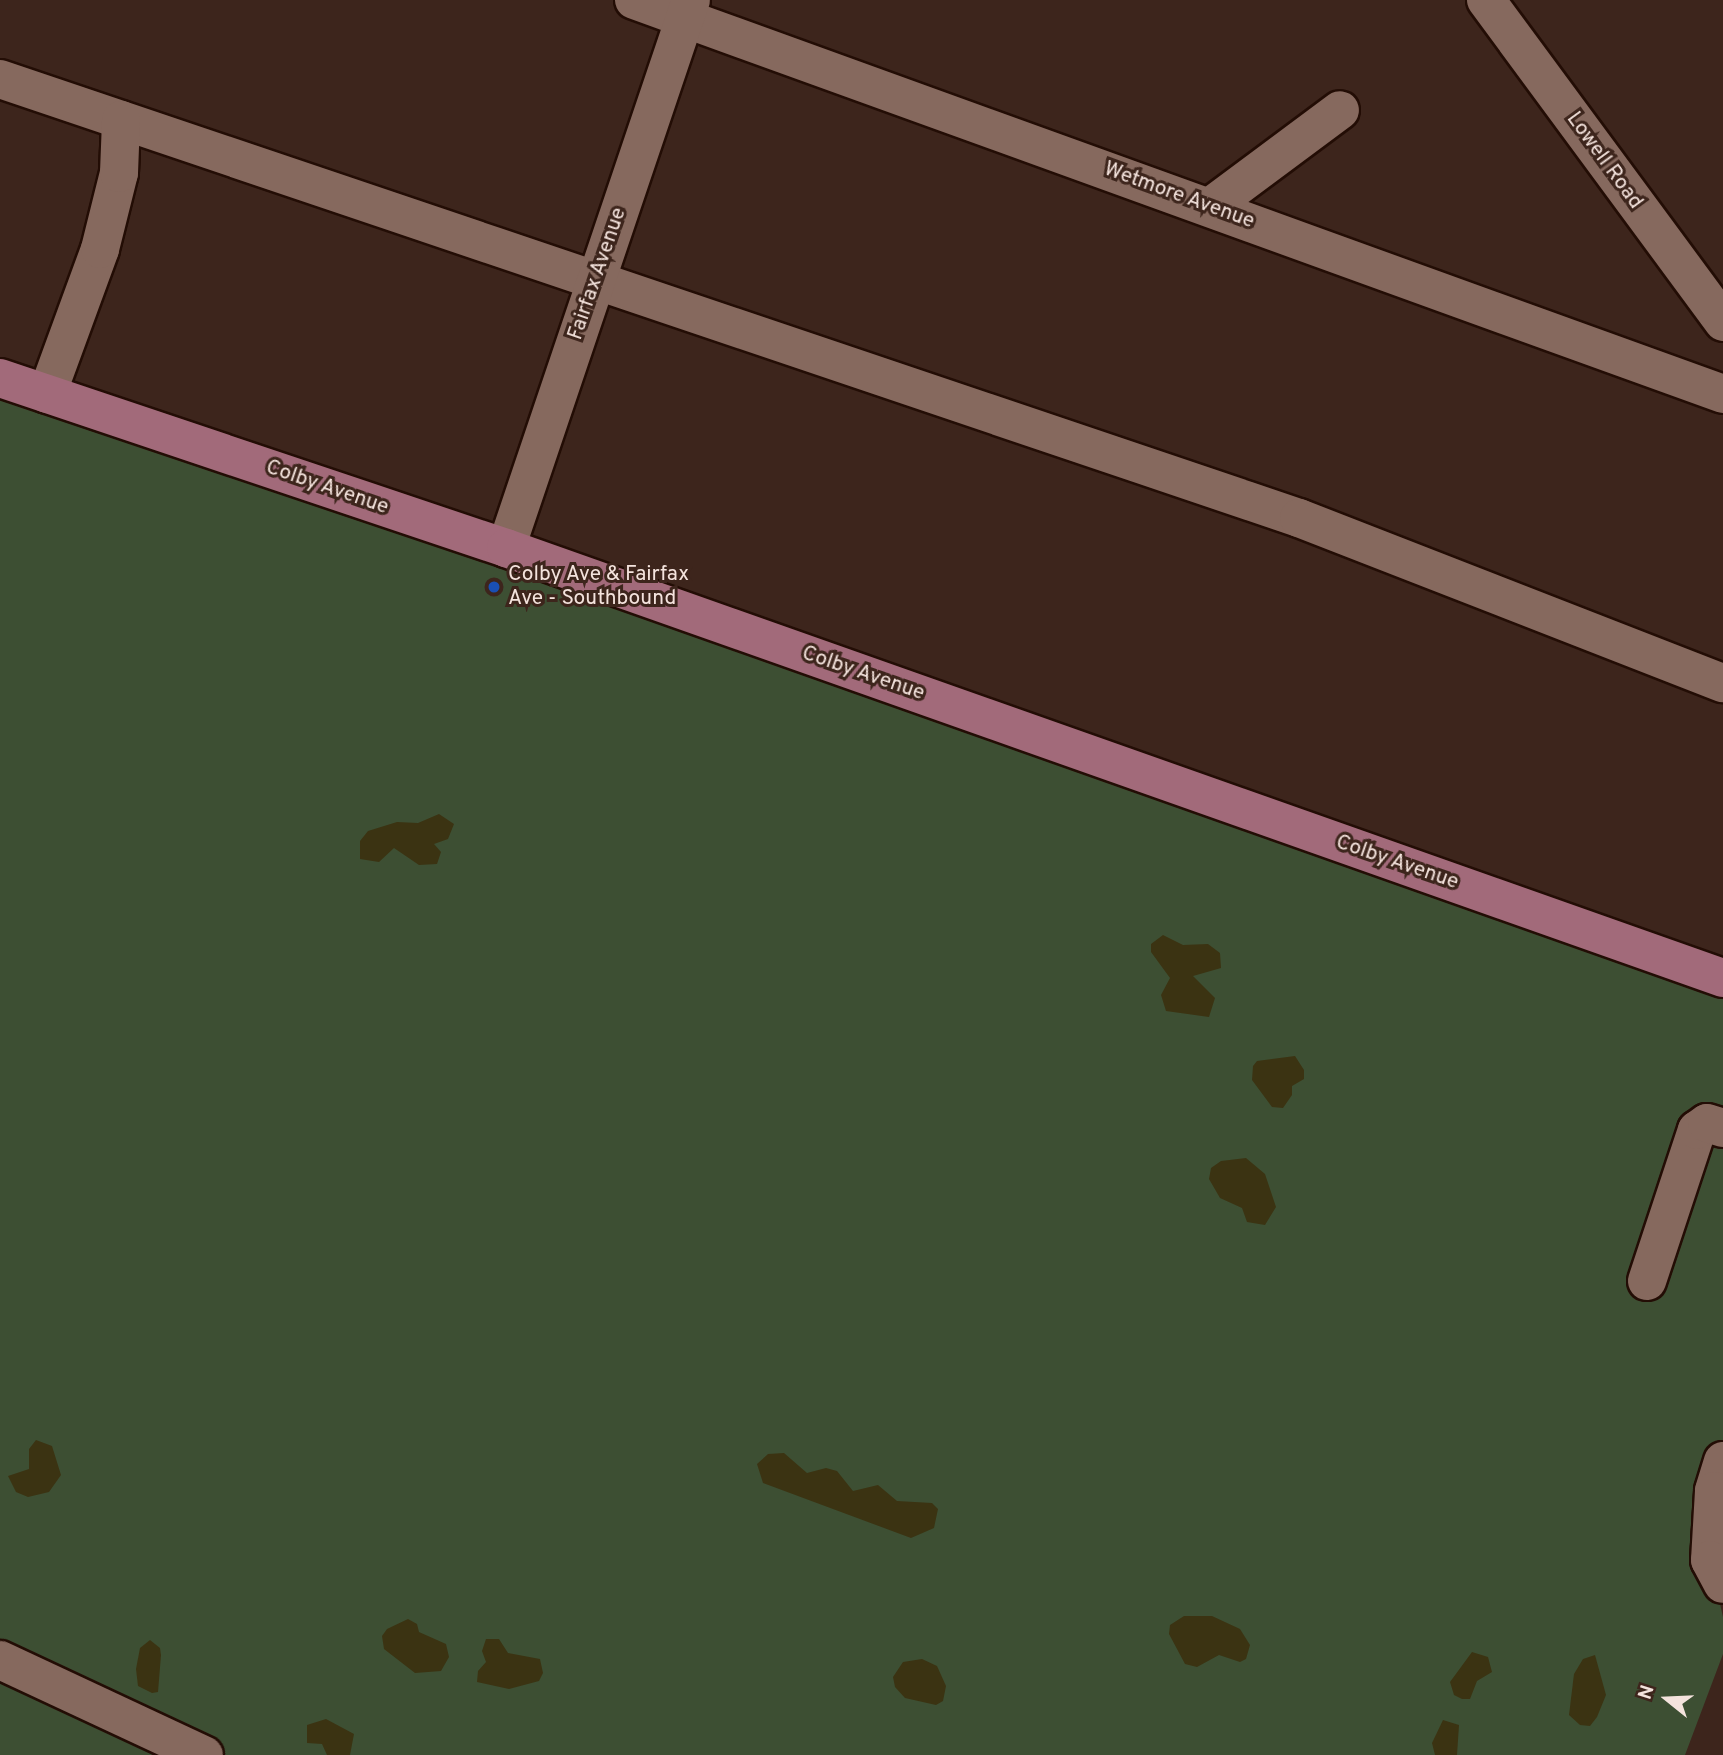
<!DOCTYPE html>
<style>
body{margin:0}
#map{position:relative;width:1723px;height:1755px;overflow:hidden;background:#3d251c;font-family:Overpass,sans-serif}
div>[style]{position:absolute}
.green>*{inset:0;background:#3d4f33}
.sand>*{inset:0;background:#3b3312}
.roads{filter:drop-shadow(2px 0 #230d05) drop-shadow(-2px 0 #230d05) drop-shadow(0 2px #230d05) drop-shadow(0 -2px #230d05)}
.minor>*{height:38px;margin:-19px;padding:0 19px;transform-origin:19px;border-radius:19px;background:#86695e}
.major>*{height:38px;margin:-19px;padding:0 19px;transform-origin:19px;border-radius:19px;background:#a26a7a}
.dots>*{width:19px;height:19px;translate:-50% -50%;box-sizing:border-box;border:4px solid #3d251c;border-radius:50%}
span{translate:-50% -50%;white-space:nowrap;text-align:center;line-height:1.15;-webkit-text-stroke:6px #3d251c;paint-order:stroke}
.street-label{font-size:21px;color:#f4e3dd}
.poi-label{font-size:21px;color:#f4e3dd}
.left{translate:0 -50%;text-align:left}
.north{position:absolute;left:1632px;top:1664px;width:70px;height:70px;-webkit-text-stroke:5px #3d251c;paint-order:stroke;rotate:288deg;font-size:19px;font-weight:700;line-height:28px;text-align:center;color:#f4e3dd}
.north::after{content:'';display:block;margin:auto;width:24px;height:32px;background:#f4e3dd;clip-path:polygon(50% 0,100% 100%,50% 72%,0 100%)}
</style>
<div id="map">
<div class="green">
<i style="clip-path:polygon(0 378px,1723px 978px,1723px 1461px,1710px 1560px,1723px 1617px,1723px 1654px,1685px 1755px,0 1755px)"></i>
</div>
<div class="sand">
<i style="clip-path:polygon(439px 814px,454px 824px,448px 839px,434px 844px,441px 852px,437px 864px,419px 865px,394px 848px,379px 862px,360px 859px,360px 841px,368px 831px,397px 822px,418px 823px)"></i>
<i style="clip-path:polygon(1163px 935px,1183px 945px,1208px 944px,1220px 953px,1221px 968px,1193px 976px,1215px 998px,1209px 1017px,1166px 1011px,1161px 995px,1170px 978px,1151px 952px,1151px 944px)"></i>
<i style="clip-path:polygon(1295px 1056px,1304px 1070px,1304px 1079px,1292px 1086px,1292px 1095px,1283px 1108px,1272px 1107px,1252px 1080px,1253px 1066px,1257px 1061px)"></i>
<i style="clip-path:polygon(1246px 1158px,1265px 1174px,1276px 1207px,1265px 1225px,1247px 1222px,1242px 1208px,1220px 1198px,1209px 1179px,1211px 1168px,1221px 1161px)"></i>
<i style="clip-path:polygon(36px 1440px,52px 1446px,61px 1475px,49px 1492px,28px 1497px,16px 1492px,8px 1476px,29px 1469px,29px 1449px)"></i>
<i style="clip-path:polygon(784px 1453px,807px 1473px,826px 1468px,837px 1471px,853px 1491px,878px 1485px,897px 1501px,932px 1503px,938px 1509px,934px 1528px,911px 1538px,763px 1483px,757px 1464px,768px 1454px)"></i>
<i style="clip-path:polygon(1184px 1616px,1212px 1616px,1240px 1629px,1250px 1645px,1246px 1659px,1240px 1662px,1219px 1655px,1197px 1667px,1185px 1664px,1169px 1634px,1170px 1625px)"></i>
<i style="clip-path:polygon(408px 1619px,417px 1624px,419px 1632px,446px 1644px,449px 1657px,441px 1671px,415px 1673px,384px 1649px,382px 1636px,387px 1629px)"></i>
<i style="clip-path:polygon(486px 1639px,499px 1639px,508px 1653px,540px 1659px,543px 1673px,539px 1681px,509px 1689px,477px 1682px,478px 1671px,486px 1662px,482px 1651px)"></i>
<i style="clip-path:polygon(150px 1640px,160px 1648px,161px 1655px,158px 1692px,152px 1693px,138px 1686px,136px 1669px,140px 1648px)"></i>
<i style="clip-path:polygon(1472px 1652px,1488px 1657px,1492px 1672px,1477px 1681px,1470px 1699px,1462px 1699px,1454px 1695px,1450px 1682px)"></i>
<i style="clip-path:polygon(1595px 1655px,1606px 1695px,1597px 1717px,1590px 1726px,1580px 1725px,1569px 1715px,1574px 1674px,1583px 1659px)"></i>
<i style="clip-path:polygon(922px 1659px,937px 1666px,946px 1686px,943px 1701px,936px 1705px,905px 1698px,895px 1687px,893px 1677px,903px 1662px)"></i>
<i style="clip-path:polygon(326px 1719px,354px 1734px,350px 1755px,327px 1755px,322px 1744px,307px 1743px,307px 1725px)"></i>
<i style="clip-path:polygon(1443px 1720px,1459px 1725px,1457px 1755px,1435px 1755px,1432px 1743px)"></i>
</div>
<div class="roads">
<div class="minor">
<i style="left:634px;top:0;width:1158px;rotate:19.89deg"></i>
<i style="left:1486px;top:0;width:400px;rotate:53.6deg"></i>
<i style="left:0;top:79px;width:1371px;rotate:18.67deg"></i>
<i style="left:1299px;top:518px;width:455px;rotate:21.3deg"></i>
<i style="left:1210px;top:207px;width:162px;rotate:-36.7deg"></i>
<i style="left:47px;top:394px;width:154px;rotate:-69.9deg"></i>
<i style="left:100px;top:249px;width:78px;rotate:-76deg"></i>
<i style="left:119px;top:173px;width:53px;rotate:-87.8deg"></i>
<i style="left:506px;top:548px;width:578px;rotate:-71.35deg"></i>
<i style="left:1647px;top:1281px;width:159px;rotate:-71.7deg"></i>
<i style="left:1697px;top:1130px;width:12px;rotate:-35deg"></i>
<i style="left:1707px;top:1123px;width:17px;rotate:17deg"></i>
<i style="left:1723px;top:1461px;width:31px;rotate:107deg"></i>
<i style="left:1714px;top:1491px;width:69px;rotate:93.3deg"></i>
<i style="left:1710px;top:1560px;width:27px;rotate:62deg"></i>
<i style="left:0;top:1660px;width:225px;rotate:25deg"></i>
</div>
<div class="major">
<i style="left:0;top:378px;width:534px;rotate:18.57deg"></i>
<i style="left:506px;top:548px;width:1291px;rotate:19.46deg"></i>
</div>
</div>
<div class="dots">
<i style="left:494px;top:587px;background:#1a4fb4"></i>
</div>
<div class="street-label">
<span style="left:1604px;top:161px;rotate:54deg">Lowell Road</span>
<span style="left:1179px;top:196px;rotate:20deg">Wetmore Avenue</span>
<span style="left:598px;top:274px;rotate:-71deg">Fairfax Avenue</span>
<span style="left:327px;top:488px;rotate:19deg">Colby Avenue</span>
<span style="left:863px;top:674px;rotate:19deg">Colby Avenue</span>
<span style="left:1397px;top:863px;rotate:19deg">Colby Avenue</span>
</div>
<div class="poi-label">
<span class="left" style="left:508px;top:587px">Colby Ave &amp; Fairfax<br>Ave - Southbound</span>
</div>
<div class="north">N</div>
</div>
